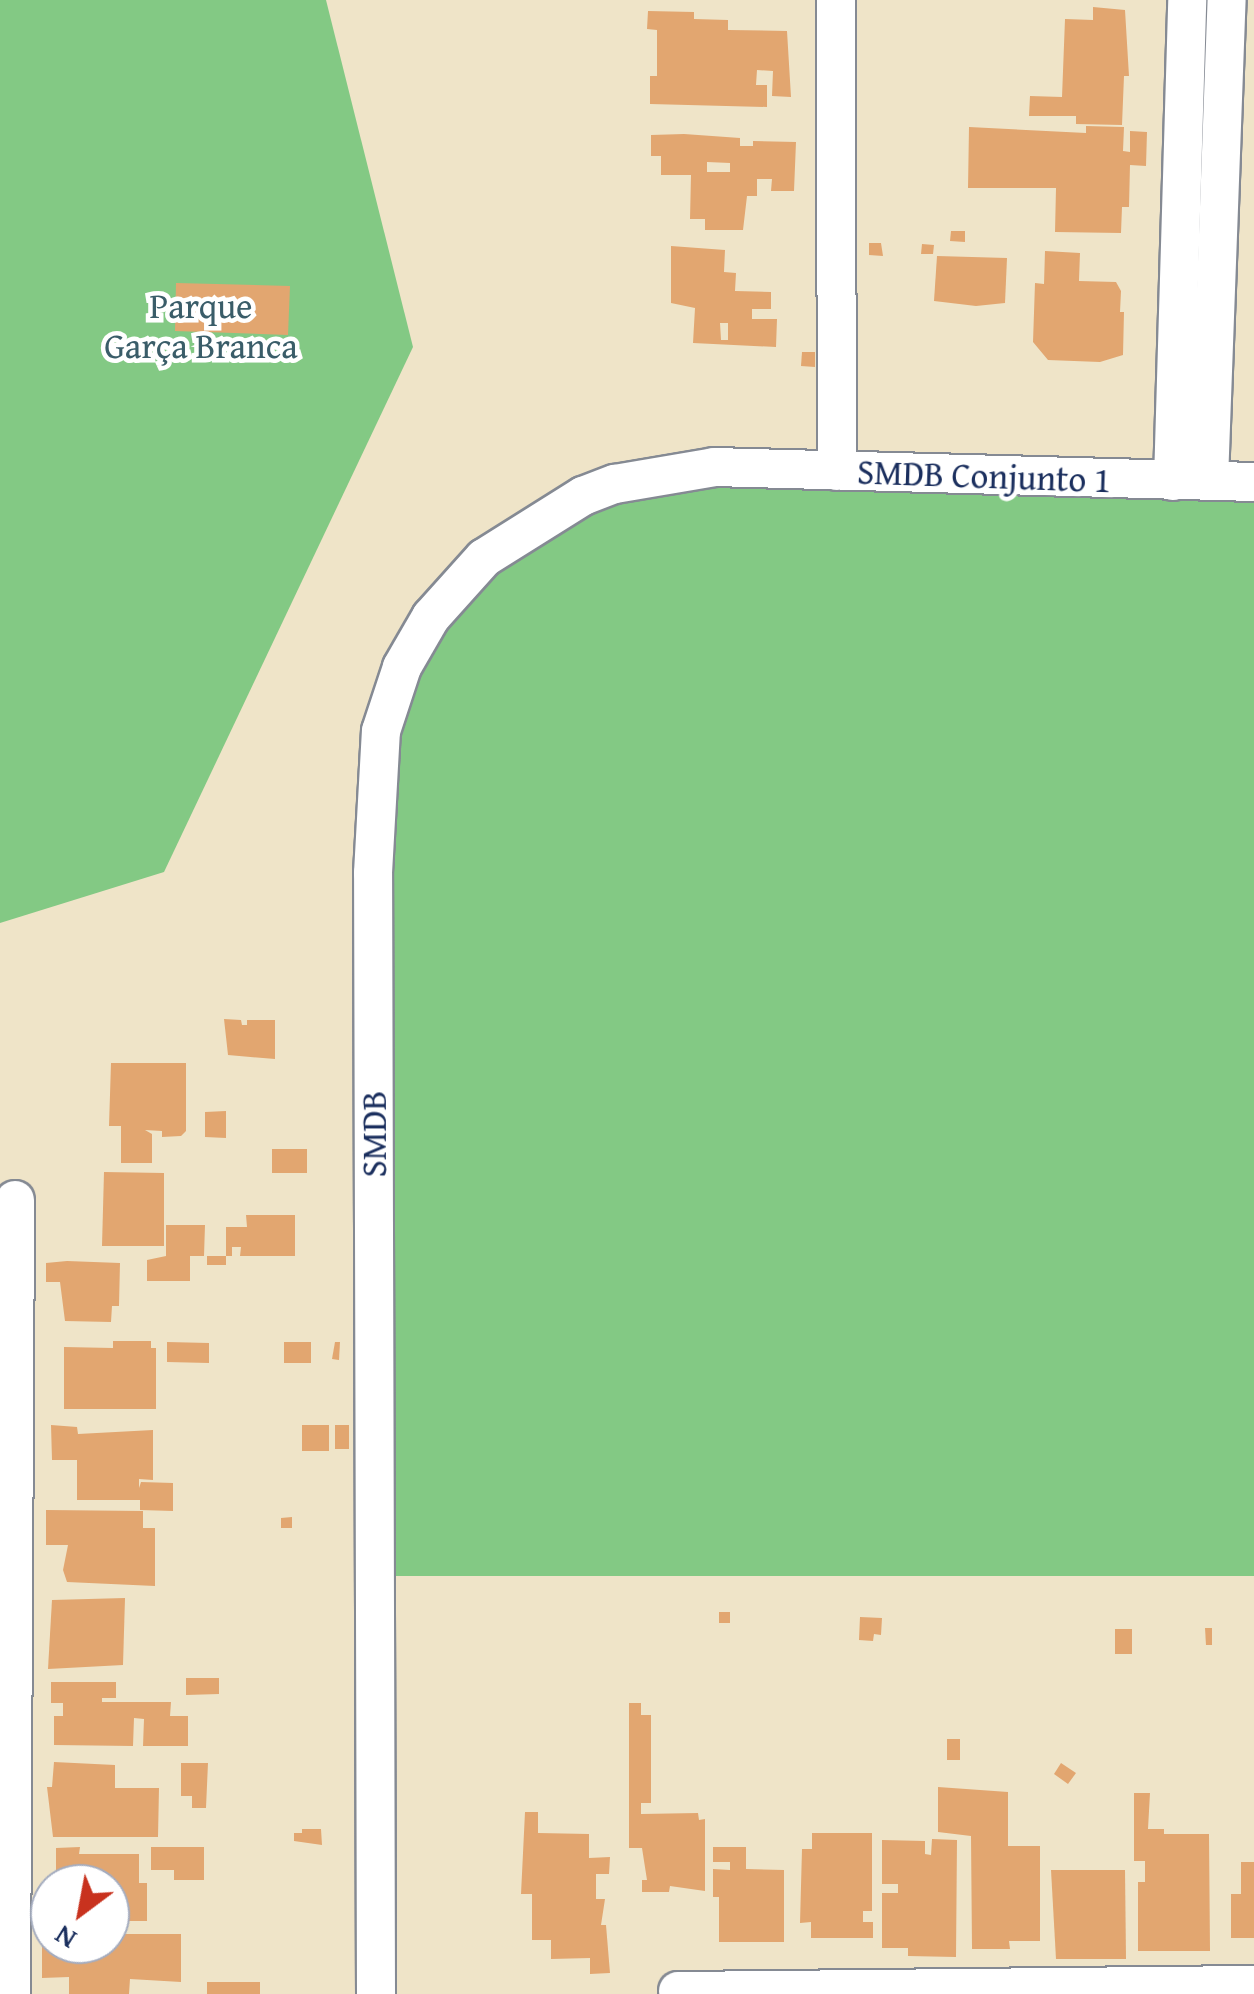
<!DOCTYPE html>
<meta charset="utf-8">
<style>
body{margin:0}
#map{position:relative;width:1254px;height:1994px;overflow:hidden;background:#efe4c8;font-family:"Gentium Book Plus",serif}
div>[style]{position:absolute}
.green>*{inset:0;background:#83c984}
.building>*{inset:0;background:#e2a670}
.roads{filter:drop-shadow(2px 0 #858a93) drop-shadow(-2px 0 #858a93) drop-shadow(0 2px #858a93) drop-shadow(0 -2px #858a93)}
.minor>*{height:38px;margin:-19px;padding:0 19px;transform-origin:19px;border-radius:19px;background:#fff}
span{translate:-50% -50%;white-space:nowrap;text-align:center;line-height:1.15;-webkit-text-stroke:9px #fff;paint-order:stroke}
.park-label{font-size:35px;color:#3a5d69}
.street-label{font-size:35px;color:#1b2f5e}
.north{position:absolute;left:30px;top:1864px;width:100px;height:100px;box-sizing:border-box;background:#fff;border:2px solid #a4acbf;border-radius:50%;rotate:212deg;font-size:28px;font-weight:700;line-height:40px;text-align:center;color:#1b2f5e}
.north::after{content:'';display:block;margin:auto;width:35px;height:45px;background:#c8321e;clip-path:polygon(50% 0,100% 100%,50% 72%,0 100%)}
</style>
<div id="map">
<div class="green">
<i style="clip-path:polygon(0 0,326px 0,413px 347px,164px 872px,0 923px)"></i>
<i style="clip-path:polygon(1254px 483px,1254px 1576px,375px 1576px,381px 731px,431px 617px,615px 484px)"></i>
</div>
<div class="building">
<i style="clip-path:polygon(1093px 7px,1125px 10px,1129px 76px,1124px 76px,1122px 125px,1076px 124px,1076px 116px,1029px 116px,1030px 96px,1062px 97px,1065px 19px,1093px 20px)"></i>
<i style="clip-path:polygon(648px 11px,694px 12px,694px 19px,728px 20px,728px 30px,787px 31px,791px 97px,772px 96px,773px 71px,757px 70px,756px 85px,767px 85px,767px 107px,650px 104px,650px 76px,657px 76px,657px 30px,647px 29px)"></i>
<i style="clip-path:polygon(1086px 126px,1124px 127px,1123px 151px,1130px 152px,1130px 131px,1147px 132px,1146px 166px,1130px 165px,1129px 207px,1122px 207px,1121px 233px,1055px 232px,1056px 188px,968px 188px,969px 127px,1086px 133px)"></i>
<i style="clip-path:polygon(evenodd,684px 134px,740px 138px,740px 146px,753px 146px,753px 141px,796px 142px,794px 191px,771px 191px,772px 179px,757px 179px,757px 196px,747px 196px,743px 230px,705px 230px,705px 219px,690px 219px,691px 175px,661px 175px,661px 156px,651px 156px,651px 135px,684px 134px,707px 162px,730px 163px,730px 172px,707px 172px,707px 162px)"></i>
<i style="clip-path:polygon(951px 231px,965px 231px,965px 242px,950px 241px)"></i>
<i style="clip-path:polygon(869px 243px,881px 243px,883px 256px,869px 255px)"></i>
<i style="clip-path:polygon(922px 244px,934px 245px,933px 254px,921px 254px)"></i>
<i style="clip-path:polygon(evenodd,671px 246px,725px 250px,724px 272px,736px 273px,735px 291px,771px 292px,771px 309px,752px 309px,752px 319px,777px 319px,776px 347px,693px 343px,695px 308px,671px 303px,671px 246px,720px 323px,728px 323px,728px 340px,721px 340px,720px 323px)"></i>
<i style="clip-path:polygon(1045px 251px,1080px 253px,1079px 281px,1116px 282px,1121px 291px,1120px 312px,1124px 312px,1123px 355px,1100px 362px,1048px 360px,1033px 342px,1035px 283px,1044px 284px)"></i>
<i style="clip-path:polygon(937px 256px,1007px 258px,1005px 303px,976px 306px,934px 301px)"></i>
<i style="clip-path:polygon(176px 283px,290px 286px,288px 335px,175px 331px)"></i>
<i style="clip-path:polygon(802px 352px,815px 352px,815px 367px,801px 366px)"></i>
<i style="clip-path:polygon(224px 1019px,241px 1020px,242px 1025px,247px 1025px,247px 1020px,275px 1020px,275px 1059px,228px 1055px)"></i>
<i style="clip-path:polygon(111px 1063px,186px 1063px,186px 1131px,181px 1136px,162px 1137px,162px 1131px,145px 1130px,152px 1134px,152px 1163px,121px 1163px,121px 1126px,109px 1126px)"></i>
<i style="clip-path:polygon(226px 1111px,226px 1138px,205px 1137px,205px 1112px)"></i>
<i style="clip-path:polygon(272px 1149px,307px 1149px,307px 1173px,272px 1173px)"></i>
<i style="clip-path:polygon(104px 1172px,164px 1173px,164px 1246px,102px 1246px)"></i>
<i style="clip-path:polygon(246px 1215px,295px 1215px,295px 1256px,240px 1256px,241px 1247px,232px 1247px,232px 1256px,226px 1256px,226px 1227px,247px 1227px)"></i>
<i style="clip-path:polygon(166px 1225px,205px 1225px,204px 1256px,190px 1256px,190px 1281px,147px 1281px,147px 1260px,166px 1256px)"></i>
<i style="clip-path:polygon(207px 1256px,226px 1256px,226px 1265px,207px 1265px)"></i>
<i style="clip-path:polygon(67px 1261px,120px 1263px,119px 1306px,112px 1306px,111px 1322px,65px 1321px,60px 1282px,46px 1282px,46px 1263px)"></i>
<i style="clip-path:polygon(113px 1341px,151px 1341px,151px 1348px,156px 1348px,156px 1409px,64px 1409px,64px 1347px,113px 1348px)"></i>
<i style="clip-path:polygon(167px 1342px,209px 1343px,209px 1363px,167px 1362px)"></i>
<i style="clip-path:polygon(284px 1342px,311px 1342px,311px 1363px,284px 1363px)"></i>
<i style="clip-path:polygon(335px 1342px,340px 1342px,339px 1360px,332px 1359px)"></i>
<i style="clip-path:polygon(51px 1425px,77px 1427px,78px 1434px,153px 1430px,153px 1480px,139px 1479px,139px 1488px,141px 1482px,173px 1483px,173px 1511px,140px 1510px,140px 1500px,77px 1500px,77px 1460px,52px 1460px)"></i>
<i style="clip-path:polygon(302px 1425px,329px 1425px,329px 1451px,302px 1451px)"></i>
<i style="clip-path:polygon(335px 1425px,349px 1425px,349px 1449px,335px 1449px)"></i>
<i style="clip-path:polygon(46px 1510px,143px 1511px,143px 1528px,155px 1528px,155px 1586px,67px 1582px,63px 1570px,68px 1545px,46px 1545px)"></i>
<i style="clip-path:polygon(292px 1517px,292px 1528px,281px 1528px,281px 1518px)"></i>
<i style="clip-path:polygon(125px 1598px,123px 1665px,48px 1669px,52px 1600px)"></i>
<i style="clip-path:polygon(719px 1612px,730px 1612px,730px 1623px,719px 1623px)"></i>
<i style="clip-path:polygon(860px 1617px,882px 1618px,881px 1635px,874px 1634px,873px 1641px,859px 1640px)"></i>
<i style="clip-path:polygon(1205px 1628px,1212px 1628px,1212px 1645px,1206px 1645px)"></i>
<i style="clip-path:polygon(1115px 1629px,1132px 1629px,1132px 1654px,1115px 1654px)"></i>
<i style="clip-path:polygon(186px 1678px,219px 1678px,219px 1694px,186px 1695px)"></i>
<i style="clip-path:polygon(51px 1682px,116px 1682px,116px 1698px,102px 1698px,102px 1702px,171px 1702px,170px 1716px,188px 1716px,188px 1746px,143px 1746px,144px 1719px,134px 1718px,133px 1746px,54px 1745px,54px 1716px,63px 1716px,63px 1703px,51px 1703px)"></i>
<i style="clip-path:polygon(629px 1703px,641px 1703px,641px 1715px,651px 1715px,651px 1803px,641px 1803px,641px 1814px,698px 1813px,699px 1820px,705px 1819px,705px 1891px,670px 1886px,669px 1892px,642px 1892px,642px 1880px,647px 1880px,642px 1848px,629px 1848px)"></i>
<i style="clip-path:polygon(947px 1739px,960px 1739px,960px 1760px,947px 1760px)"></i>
<i style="clip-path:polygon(54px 1762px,115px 1765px,115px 1788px,159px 1788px,158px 1837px,53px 1837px,47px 1787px,52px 1787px)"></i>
<i style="clip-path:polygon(181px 1763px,208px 1763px,206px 1808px,192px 1808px,192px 1796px,181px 1796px)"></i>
<i style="clip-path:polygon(1061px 1763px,1076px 1773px,1068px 1784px,1054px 1774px)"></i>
<i style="clip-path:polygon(938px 1787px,1008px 1792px,1008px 1846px,1040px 1846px,1040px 1941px,1009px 1941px,1010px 1949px,972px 1949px,971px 1836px,938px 1832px)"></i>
<i style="clip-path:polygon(1134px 1793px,1150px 1793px,1148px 1829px,1164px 1829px,1164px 1834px,1209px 1834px,1210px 1951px,1138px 1951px,1138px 1882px,1145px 1882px,1145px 1861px,1134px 1861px)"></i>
<i style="clip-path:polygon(525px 1812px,538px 1812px,538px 1833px,589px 1834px,589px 1858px,610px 1857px,609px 1874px,596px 1874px,596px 1899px,605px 1899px,601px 1925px,606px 1925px,610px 1973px,590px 1974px,590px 1958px,551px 1959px,551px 1940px,532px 1940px,532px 1894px,521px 1894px)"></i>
<i style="clip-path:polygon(302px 1829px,321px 1829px,322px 1845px,294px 1841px,294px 1833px,302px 1833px)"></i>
<i style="clip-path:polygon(812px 1833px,872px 1833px,872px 1911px,863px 1911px,863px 1922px,873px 1922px,873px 1938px,811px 1938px,811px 1922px,800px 1923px,802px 1849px,812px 1849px)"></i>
<i style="clip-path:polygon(932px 1839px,957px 1840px,956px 1957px,908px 1956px,908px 1948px,882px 1948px,882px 1893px,898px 1893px,898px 1884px,882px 1884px,882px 1840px,925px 1841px,925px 1854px,931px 1855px)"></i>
<i style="clip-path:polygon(80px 1847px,79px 1854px,139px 1854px,139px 1883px,147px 1883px,147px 1921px,110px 1921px,110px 1884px,76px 1884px,76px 1874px,56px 1875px,56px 1848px)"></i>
<i style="clip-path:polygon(151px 1847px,204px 1847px,204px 1880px,174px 1880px,174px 1870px,151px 1870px)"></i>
<i style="clip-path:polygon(713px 1847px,746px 1847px,746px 1869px,784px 1870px,784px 1942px,719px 1942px,719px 1897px,713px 1897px,713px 1869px,730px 1870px,730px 1862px,713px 1862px)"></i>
<i style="clip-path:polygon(1241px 1862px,1254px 1862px,1254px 1938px,1231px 1938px,1231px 1894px,1241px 1894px)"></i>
<i style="clip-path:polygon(1051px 1870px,1125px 1870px,1126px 1959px,1056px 1959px)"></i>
<i style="clip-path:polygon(42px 1930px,50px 1930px,50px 1944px,110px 1944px,111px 1934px,181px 1934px,181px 1982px,130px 1979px,129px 1994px,69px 1994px,69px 1977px,42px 1978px)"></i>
<i style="clip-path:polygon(207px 1982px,260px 1982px,260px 1994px,207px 1994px)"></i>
</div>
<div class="roads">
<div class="minor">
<i style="left:836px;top:0;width:471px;rotate:89.9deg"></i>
<i style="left:1209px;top:480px;width:480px;rotate:-87.9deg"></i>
<i style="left:1173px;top:481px;width:481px;rotate:-88.3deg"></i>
<i style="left:678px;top:1991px;width:576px;rotate:-0.6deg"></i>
<i style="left:11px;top:1994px;width:794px;rotate:-89.71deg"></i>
<i style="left:376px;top:1994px;width:1121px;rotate:-90.15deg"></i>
<i style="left:373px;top:873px;width:142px;rotate:-86.8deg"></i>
<i style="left:381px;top:731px;width:67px;rotate:-71.8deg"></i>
<i style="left:402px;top:667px;width:58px;rotate:-59.9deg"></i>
<i style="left:431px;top:617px;width:79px;rotate:-48.1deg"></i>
<i style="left:484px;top:558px;width:117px;rotate:-32.1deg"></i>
<i style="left:583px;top:496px;width:34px;rotate:-21deg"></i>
<i style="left:615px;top:484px;width:100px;rotate:-9.7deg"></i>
<i style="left:714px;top:467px;width:540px;rotate:1.59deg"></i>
</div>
</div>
<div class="park-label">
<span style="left:201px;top:326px">Parque<br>Garça Branca</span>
</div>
<div class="street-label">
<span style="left:984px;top:476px;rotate:2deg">SMDB Conjunto 1</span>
<span style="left:374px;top:1134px;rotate:-90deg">SMDB</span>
</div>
<div class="north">N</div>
</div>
